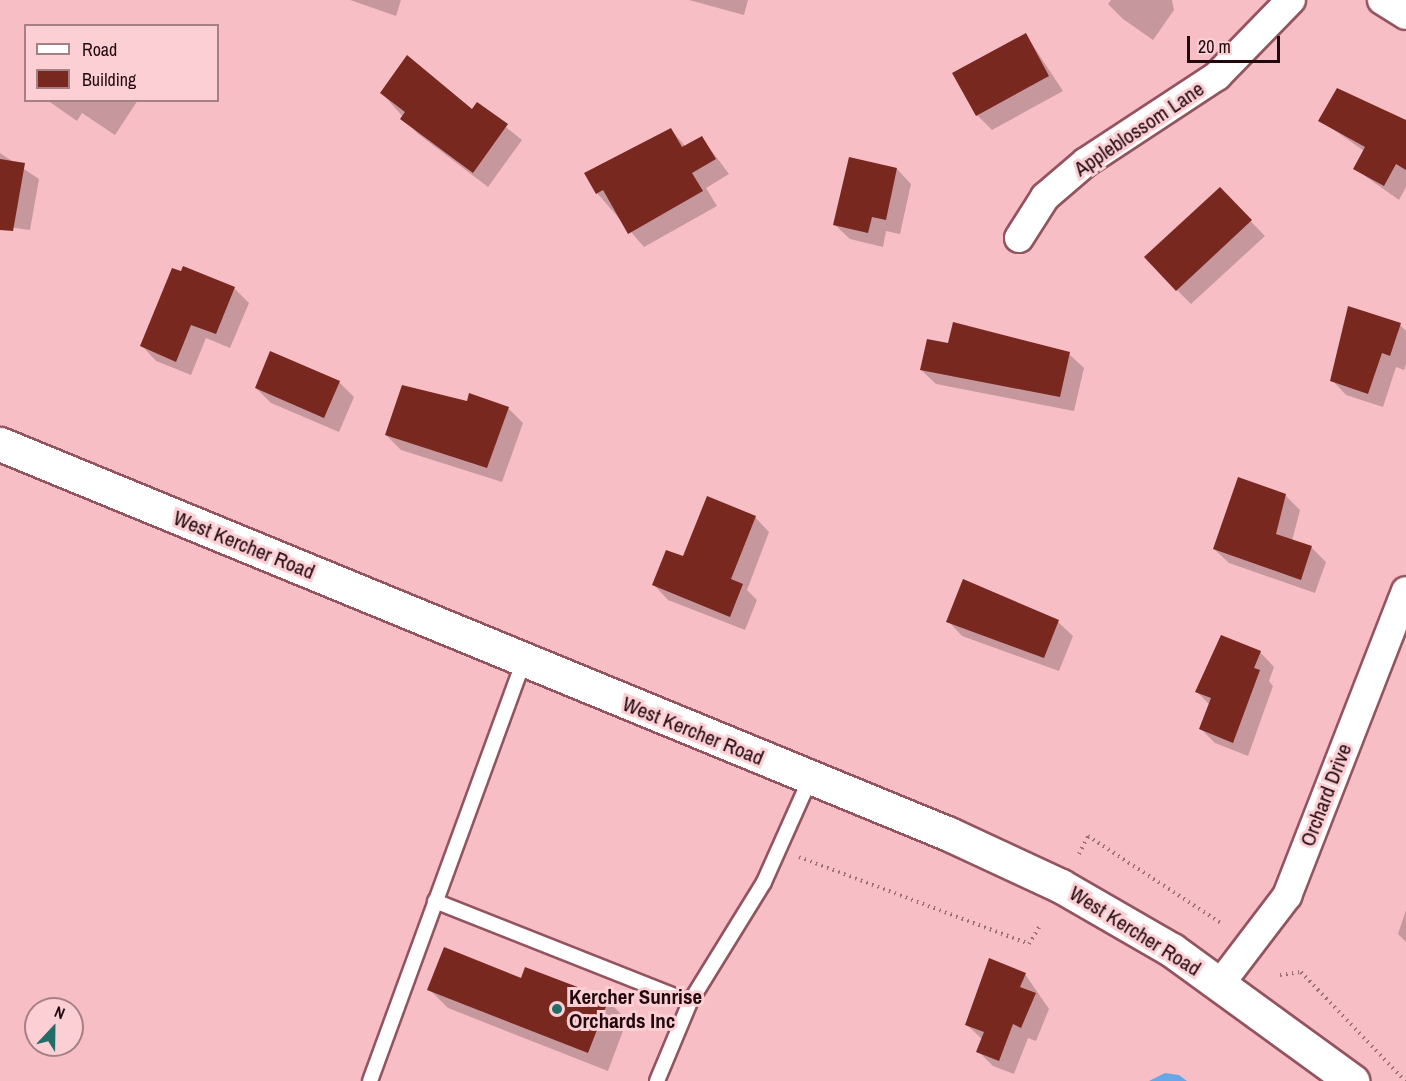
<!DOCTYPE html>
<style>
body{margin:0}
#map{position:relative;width:1406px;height:1081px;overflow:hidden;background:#f8bec6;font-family:"Archivo Narrow",sans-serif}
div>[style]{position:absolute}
.water>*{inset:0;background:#67a7e7}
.shadow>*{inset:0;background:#0003}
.building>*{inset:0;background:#78281f}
.path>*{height:4px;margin-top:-2px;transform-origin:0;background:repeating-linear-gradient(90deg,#9a6f75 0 1.5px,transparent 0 6px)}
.roads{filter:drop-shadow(2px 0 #93545f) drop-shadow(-2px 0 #93545f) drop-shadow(0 2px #93545f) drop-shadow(0 -2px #93545f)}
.lane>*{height:14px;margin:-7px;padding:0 7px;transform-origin:7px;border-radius:7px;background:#fff}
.street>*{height:28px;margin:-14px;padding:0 14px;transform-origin:14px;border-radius:14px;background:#fff}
.secondary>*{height:33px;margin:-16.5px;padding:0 16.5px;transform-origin:16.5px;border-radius:16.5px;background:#fff}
.dots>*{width:16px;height:16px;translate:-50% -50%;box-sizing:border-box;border:3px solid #fccfd5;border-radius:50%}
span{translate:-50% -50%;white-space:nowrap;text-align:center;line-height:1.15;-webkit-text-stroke:6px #fccfd5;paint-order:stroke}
.street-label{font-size:21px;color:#22090e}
.poi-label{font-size:21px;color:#22090e;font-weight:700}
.left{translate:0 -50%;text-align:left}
.legend{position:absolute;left:24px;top:24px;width:195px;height:78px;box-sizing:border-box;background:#fccfd5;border:2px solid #a58085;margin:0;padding:8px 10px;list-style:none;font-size:18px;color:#22090e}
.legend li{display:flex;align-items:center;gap:12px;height:30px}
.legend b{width:30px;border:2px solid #a58085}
.north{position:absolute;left:24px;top:997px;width:60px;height:60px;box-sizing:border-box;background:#fccfd5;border:2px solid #a58085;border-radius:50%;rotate:22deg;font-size:16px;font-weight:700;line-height:24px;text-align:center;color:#22090e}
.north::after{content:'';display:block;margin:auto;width:21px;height:27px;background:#226d68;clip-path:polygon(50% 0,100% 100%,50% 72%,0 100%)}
.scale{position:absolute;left:1187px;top:36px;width:93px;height:27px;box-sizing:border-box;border:3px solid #22090e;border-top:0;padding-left:8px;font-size:18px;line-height:21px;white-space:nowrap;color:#22090e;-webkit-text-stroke:4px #fccfd5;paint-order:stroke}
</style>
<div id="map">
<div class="water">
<i style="clip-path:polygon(1165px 1073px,1179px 1075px,1187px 1081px,1149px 1081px)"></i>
</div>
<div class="shadow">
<i style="clip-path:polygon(350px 0,401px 0,396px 16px)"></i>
<i style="clip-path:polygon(689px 0,748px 0,744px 15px)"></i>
<i style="clip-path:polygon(1111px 0,1172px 0,1174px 10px,1153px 40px,1123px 19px,1108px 4px)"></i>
<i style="clip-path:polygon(1026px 35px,1063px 91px,992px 130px,977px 115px)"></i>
<i style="clip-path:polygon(382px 93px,472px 111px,477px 104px,522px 140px,488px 187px,417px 133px)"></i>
<i style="clip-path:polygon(47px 100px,138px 100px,115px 135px,82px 113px,77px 121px)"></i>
<i style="clip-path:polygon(1320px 120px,1406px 121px,1406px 187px,1399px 200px,1355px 169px,1364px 151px)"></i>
<i style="clip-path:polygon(671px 130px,686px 147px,702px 138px,729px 174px,706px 188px,717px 206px,644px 247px,597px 193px)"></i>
<i style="clip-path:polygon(0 153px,39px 179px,30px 230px,0 226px)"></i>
<i style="clip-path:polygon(897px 169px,911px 184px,900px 234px,886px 231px,883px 247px,850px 239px,835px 225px)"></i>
<i style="clip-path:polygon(1234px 204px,1265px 236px,1191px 304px,1177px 290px)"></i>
<i style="clip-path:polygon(184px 268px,234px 288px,249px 303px,230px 348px,206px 338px,191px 375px,156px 361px,142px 346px)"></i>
<i style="clip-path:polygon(1400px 325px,1406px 331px,1406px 364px,1404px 370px,1396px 367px,1383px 407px,1346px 395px,1332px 380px)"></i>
<i style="clip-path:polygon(949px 345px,1069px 354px,1084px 368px,1074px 411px,936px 384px,921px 370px)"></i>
<i style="clip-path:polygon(339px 382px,354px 397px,339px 432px,271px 403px,256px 388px)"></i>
<i style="clip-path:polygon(468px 402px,508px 408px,523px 423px,502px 482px,401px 450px,386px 435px)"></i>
<i style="clip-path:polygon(1285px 495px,1300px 510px,1292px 541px,1311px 547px,1326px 562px,1315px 593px,1229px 563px,1214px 549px)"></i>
<i style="clip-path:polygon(755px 517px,769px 532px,747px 590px,757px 600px,745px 630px,668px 600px,654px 585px,684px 558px)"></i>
<i style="clip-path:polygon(948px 621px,1058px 622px,1073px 636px,1059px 671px,962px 636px)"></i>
<i style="clip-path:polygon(1260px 652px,1274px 667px,1269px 681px,1273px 686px,1248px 756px,1215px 743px,1201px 729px,1210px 705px,1197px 692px)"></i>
<i style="clip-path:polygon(1406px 910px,1406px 942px,1398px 934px)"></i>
<i style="clip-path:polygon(1025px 974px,1049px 1009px,1036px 1041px,1028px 1038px,1014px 1074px,993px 1066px,978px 1051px,983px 1040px,967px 1025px)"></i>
<i style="clip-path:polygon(521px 980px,608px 1001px,627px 1020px,608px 1071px,448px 1008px,429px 989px)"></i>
</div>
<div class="building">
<i style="clip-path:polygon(1026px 33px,1049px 76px,976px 116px,952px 73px)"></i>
<i style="clip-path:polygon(407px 55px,472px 109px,477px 102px,508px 124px,473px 173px,400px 119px,405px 112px,380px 93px)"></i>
<i style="clip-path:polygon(1337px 88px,1406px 120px,1406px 170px,1396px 164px,1384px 186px,1353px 169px,1365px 147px,1318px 121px)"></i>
<i style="clip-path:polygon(671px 128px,682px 147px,702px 136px,716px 159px,692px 173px,703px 191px,628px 234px,603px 190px,596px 194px,584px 173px)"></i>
<i style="clip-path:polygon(849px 157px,897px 168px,886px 220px,872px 217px,868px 233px,833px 225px)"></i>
<i style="clip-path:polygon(0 159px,25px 163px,13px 231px,0 230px)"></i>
<i style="clip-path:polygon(1220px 187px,1252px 220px,1176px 291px,1144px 257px)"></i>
<i style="clip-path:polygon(183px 266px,235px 287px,216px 334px,191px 325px,176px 362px,140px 346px,172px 268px,181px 271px)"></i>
<i style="clip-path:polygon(1348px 306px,1401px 323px,1390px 356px,1382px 353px,1368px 394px,1330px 381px)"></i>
<i style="clip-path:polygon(953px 322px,1070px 352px,1060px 397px,920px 370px,927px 339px,948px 343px)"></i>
<i style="clip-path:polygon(270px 351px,340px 381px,324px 418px,255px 388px)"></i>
<i style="clip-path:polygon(402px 385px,467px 401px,469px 393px,509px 407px,487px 468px,385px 435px)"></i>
<i style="clip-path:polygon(1238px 477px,1286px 494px,1276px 534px,1312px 546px,1301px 580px,1213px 549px)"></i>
<i style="clip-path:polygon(707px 496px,756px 516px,731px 579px,743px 584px,730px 617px,652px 585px,666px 550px,683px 556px)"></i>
<i style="clip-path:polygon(963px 579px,1059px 620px,1044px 658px,946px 622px)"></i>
<i style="clip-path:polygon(1221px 635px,1261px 651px,1254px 668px,1260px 670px,1233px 743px,1199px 729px,1211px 698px,1195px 692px)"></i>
<i style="clip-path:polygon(444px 947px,521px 978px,525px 967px,609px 999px,588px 1053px,427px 990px)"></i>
<i style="clip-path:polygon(989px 958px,1026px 973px,1020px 987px,1036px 993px,1021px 1028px,1013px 1024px,999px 1061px,976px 1052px,984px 1032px,965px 1025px)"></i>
</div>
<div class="path">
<i style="left:1079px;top:854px;width:20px;rotate:-63deg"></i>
<i style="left:1088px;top:836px;width:159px;rotate:33.2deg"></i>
<i style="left:799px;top:857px;width:246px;rotate:20.7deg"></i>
<i style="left:1029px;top:944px;width:23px;rotate:-59deg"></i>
<i style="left:1280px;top:975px;width:21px;rotate:-8deg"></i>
<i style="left:1301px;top:972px;width:151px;rotate:46.3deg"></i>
</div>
<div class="roads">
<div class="lane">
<i style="left:435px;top:901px;width:274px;rotate:21.6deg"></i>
<i style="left:370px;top:1081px;width:447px;rotate:-69.9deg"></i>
<i style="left:657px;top:1081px;width:86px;rotate:-67.3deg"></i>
<i style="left:690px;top:1002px;width:141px;rotate:-58.3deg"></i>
<i style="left:764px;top:882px;width:113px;rotate:-65.9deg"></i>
</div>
<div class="street">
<i style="left:1382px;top:0;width:28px;rotate:32deg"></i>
<i style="left:1019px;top:238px;width:49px;rotate:-57.6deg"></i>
<i style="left:1045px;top:197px;width:54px;rotate:-40.5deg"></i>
<i style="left:1086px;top:162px;width:157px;rotate:-33.3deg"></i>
<i style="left:1217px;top:76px;width:106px;rotate:-45.8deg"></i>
<i style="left:1220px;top:984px;width:111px;rotate:-52.7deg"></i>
<i style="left:1287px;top:896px;width:327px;rotate:-68.7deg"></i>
</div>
<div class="secondary">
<i style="left:0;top:444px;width:1026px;rotate:22.34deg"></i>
<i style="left:949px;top:834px;width:123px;rotate:24.9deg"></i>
<i style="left:1061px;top:886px;width:128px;rotate:30deg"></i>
<i style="left:1172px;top:950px;width:223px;rotate:36deg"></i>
</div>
</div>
<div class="dots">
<i style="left:557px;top:1009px;background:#226d68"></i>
</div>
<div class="street-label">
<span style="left:1139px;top:129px;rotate:-34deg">Appleblossom Lane</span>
<span style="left:244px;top:545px;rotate:22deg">West Kercher Road</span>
<span style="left:693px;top:731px;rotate:22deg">West Kercher Road</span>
<span style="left:1326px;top:795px;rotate:-69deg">Orchard Drive</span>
<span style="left:1135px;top:931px;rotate:32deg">West Kercher Road</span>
</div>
<div class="poi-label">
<span class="left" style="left:569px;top:1009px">Kercher Sunrise<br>Orchards Inc</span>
</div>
<ul class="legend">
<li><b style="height:8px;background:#fff"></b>Road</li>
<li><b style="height:16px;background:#78281f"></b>Building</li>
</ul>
<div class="north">N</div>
<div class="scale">20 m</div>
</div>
